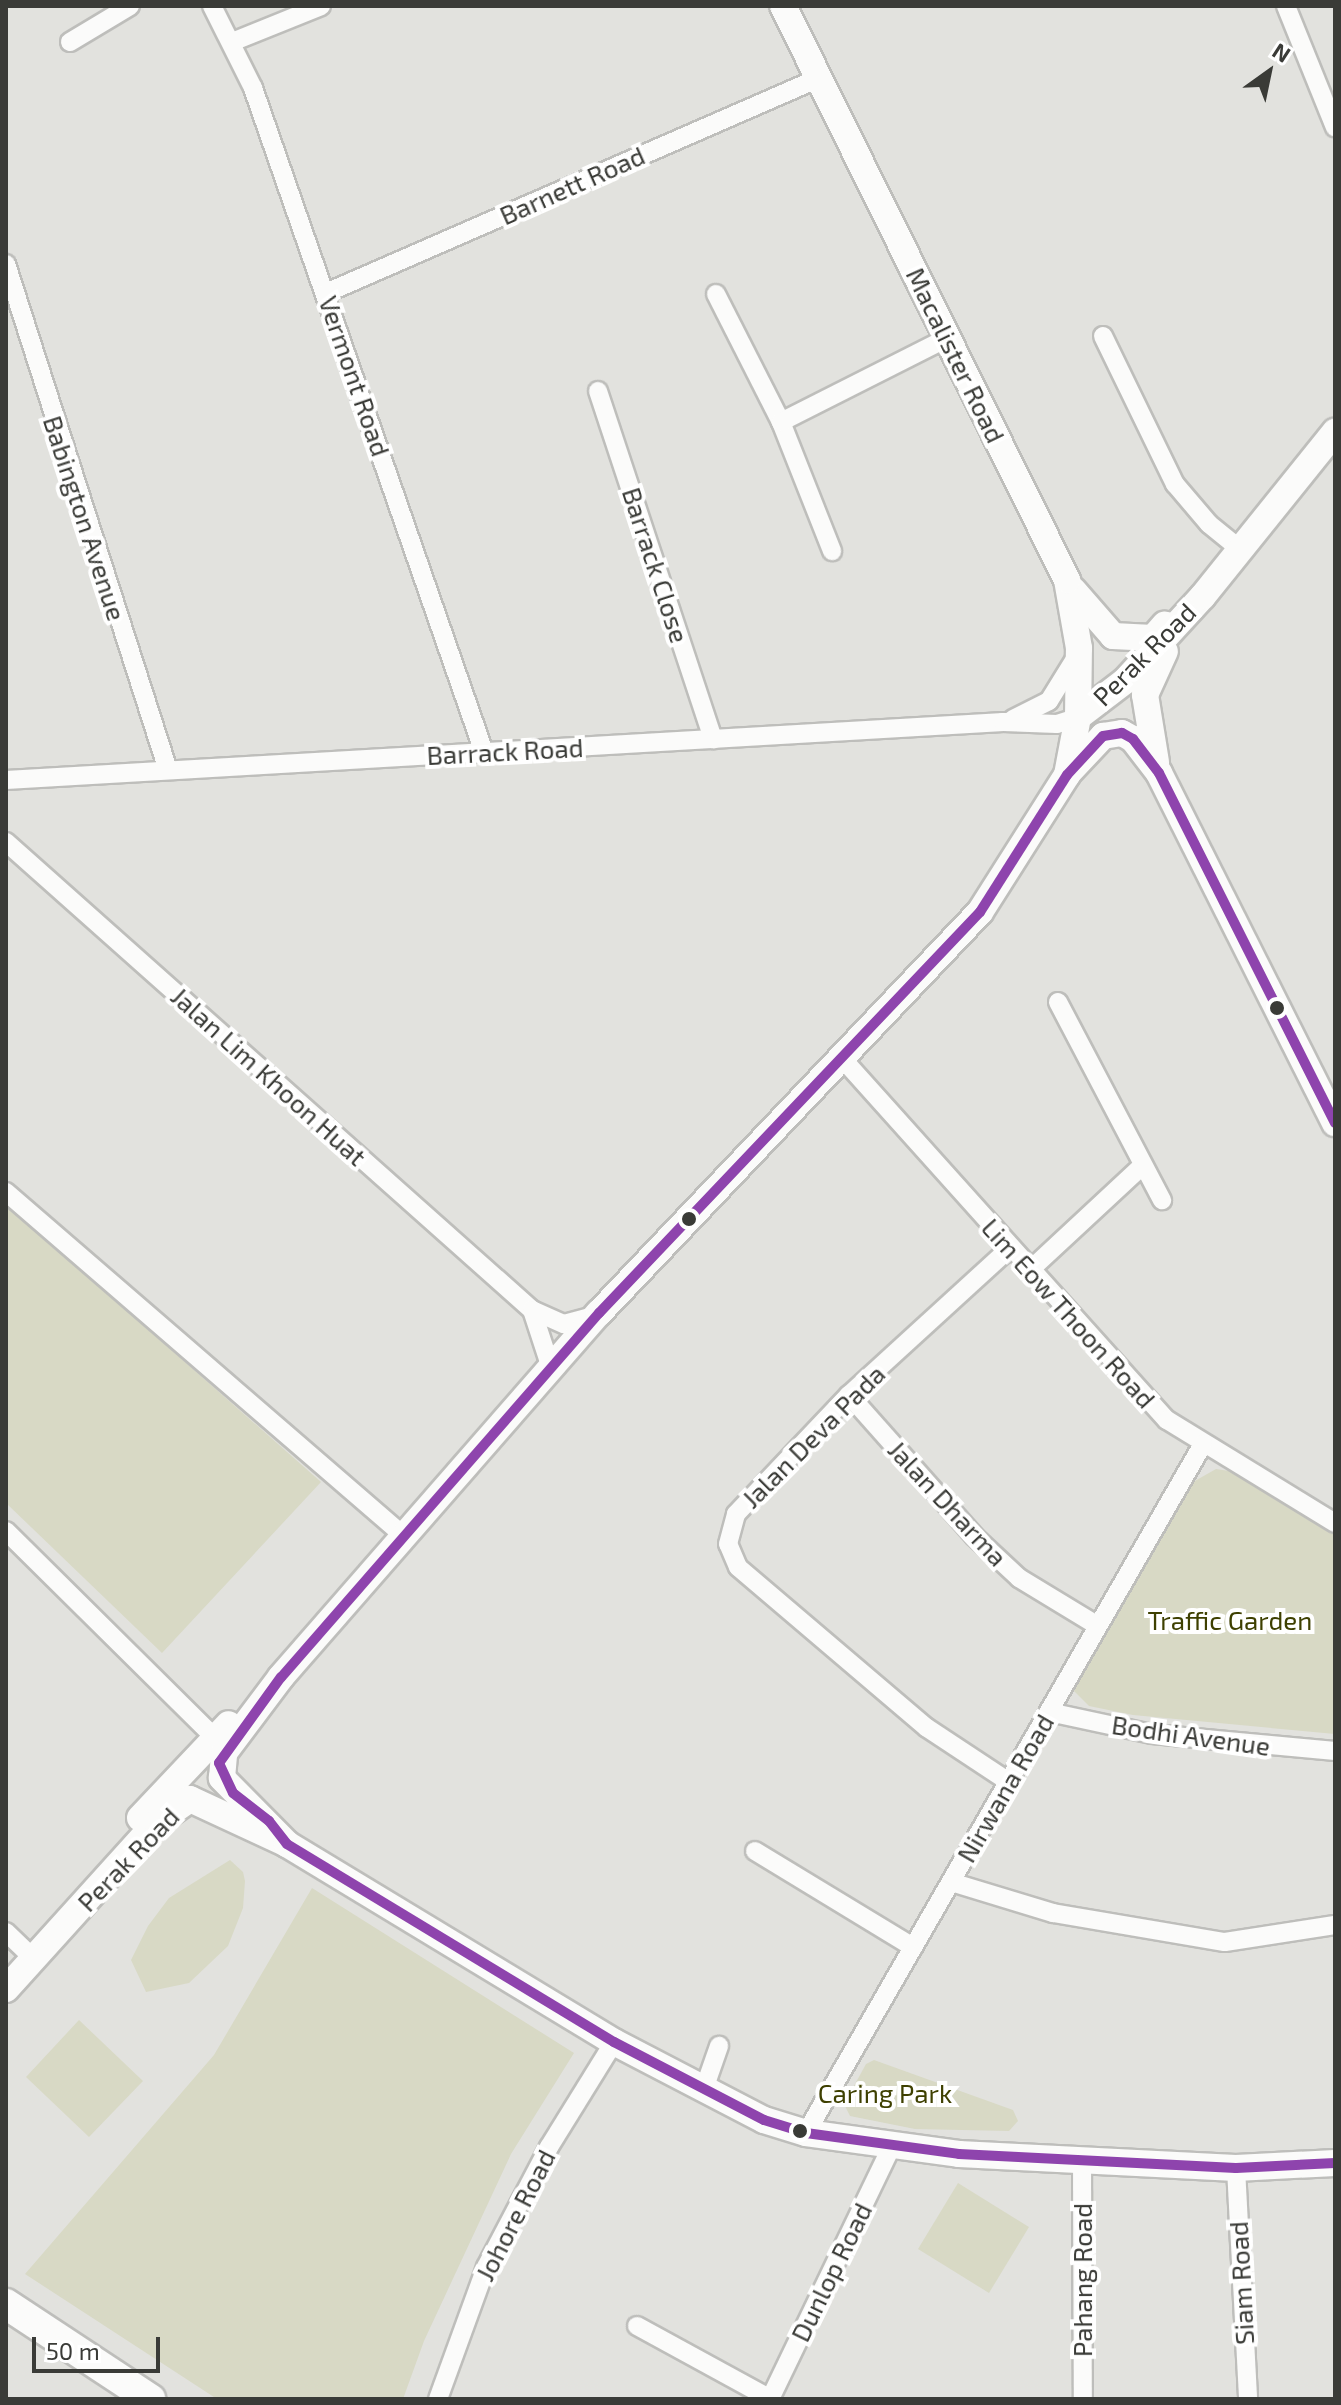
<!DOCTYPE html>
<style>
body{margin:0}
#map{position:relative;width:1341px;height:2405px;overflow:hidden;background:#e2e2de;font-family:"Exo 2",sans-serif}
div>[style]{position:absolute}
.green>*{inset:0;background:#d8d9c5}
.roads{filter:drop-shadow(2px 0 #bebebb) drop-shadow(-2px 0 #bebebb) drop-shadow(0 2px #bebebb) drop-shadow(0 -2px #bebebb)}
.minor>*{height:18px;margin:-9px;padding:0 9px;transform-origin:9px;border-radius:9px;background:#fbfbfa}
.secondary>*{height:26px;margin:-13px;padding:0 13px;transform-origin:13px;border-radius:13px;background:#fbfbfa}
.primary>*{height:30px;margin:-15px;padding:0 15px;transform-origin:15px;border-radius:15px;background:#fbfbfa}
.bus-1>*{height:10px;margin:-5px;padding:0 5px;transform-origin:5px;border-radius:5px;background:#8e44ad}
.dots>*{width:22px;height:22px;translate:-50% -50%;box-sizing:border-box;border:4px solid #fff;border-radius:50%}
span{translate:-50% -50%;white-space:nowrap;text-align:center;line-height:1.15;-webkit-text-stroke:8px #fff;paint-order:stroke}
.street-label{font-size:26px;color:#3a3b37}
.park-label{font-size:26px;color:#3e4001}
.frame{position:absolute;inset:0;border:8px solid #3a3b37;pointer-events:none}
.north{position:absolute;left:1229px;top:32px;width:80px;height:80px;-webkit-text-stroke:6px #fff;paint-order:stroke;rotate:33deg;font-size:22px;font-weight:700;line-height:32px;text-align:center;color:#3a3b37}
.north::after{content:'';display:block;margin:auto;width:28px;height:36px;background:#3a3b37;clip-path:polygon(50% 0,100% 100%,50% 72%,0 100%)}
.scale{position:absolute;left:32px;top:2337px;width:128px;height:36px;box-sizing:border-box;border:4px solid #3a3b37;border-top:0;padding-left:10px;font-size:24px;line-height:28px;white-space:nowrap;color:#3a3b37;-webkit-text-stroke:6px #fff;paint-order:stroke}
</style>
<div id="map">
<div class="green">
<i style="clip-path:polygon(6px 1204px,321px 1482px,162px 1653px,6px 1503px)"></i>
<i style="clip-path:polygon(1216px 1469px,1229px 1471px,1335px 1533px,1335px 1734px,1133px 1715px,1089px 1706px,1072px 1689px,1072px 1680px,1193px 1482px)"></i>
<i style="clip-path:polygon(230px 1860px,243px 1872px,245px 1881px,243px 1908px,228px 1946px,189px 1983px,146px 1992px,131px 1960px,148px 1926px,169px 1898px)"></i>
<i style="clip-path:polygon(312px 1888px,574px 2053px,511px 2154px,424px 2341px,403px 2399px,217px 2399px,25px 2274px,214px 2055px)"></i>
<i style="clip-path:polygon(79px 2020px,143px 2081px,89px 2137px,26px 2077px)"></i>
<i style="clip-path:polygon(874px 2060px,1013px 2110px,1018px 2121px,1009px 2131px,915px 2129px,850px 2116px,844px 2104px,866px 2064px)"></i>
<i style="clip-path:polygon(958px 2183px,1029px 2227px,989px 2293px,918px 2249px)"></i>
</div>
<div class="roads">
<div class="minor">
<i style="left:212px;top:6px;width:92px;rotate:63.4deg"></i>
<i style="left:253px;top:88px;width:703px;rotate:70.82deg"></i>
<i style="left:1286px;top:6px;width:131px;rotate:68deg"></i>
<i style="left:70px;top:42px;width:70px;rotate:-31deg"></i>
<i style="left:232px;top:42px;width:96px;rotate:-22deg"></i>
<i style="left:6px;top:264px;width:531px;rotate:72.25deg"></i>
<i style="left:326px;top:293px;width:538px;rotate:-23.56deg"></i>
<i style="left:716px;top:294px;width:144px;rotate:63.1deg"></i>
<i style="left:781px;top:422px;width:139px;rotate:68.4deg"></i>
<i style="left:1103px;top:336px;width:165px;rotate:64.1deg"></i>
<i style="left:1175px;top:484px;width:52px;rotate:49.6deg"></i>
<i style="left:1209px;top:524px;width:38px;rotate:39deg"></i>
<i style="left:598px;top:391px;width:367px;rotate:71.7deg"></i>
<i style="left:781px;top:422px;width:186px;rotate:-26.8deg"></i>
<i style="left:1013px;top:719px;width:40px;rotate:-26.6deg"></i>
<i style="left:1049px;top:701px;width:49px;rotate:-58.2deg"></i>
<i style="left:6px;top:780px;width:999px;rotate:-3.33deg"></i>
<i style="left:1003px;top:722px;width:54px;rotate:2.1deg"></i>
<i style="left:1057px;top:724px;width:22px;rotate:-18deg"></i>
<i style="left:6px;top:842px;width:704px;rotate:41.66deg"></i>
<i style="left:532px;top:1310px;width:35px;rotate:24deg"></i>
<i style="left:564px;top:1324px;width:30px;rotate:-15deg"></i>
<i style="left:1058px;top:1002px;width:224px;rotate:62.3deg"></i>
<i style="left:841px;top:1057px;width:488px;rotate:48.1deg"></i>
<i style="left:1167px;top:1420px;width:197px;rotate:31.5deg"></i>
<i style="left:6px;top:1192px;width:526px;rotate:40.84deg"></i>
<i style="left:1029px;top:1271px;width:153px;rotate:-42.9deg"></i>
<i style="left:532px;top:1310px;width:61px;rotate:71.9deg"></i>
<i style="left:849px;top:1395px;width:188px;rotate:48.4deg"></i>
<i style="left:974px;top:1536px;width:62px;rotate:43deg"></i>
<i style="left:1019px;top:1578px;width:92px;rotate:31.3deg"></i>
<i style="left:6px;top:1531px;width:294px;rotate:44.7deg"></i>
<i style="left:1049px;top:1712px;width:105px;rotate:12.1deg"></i>
<i style="left:1152px;top:1734px;width:184px;rotate:5.3deg"></i>
<i style="left:1009px;top:1782px;width:98px;rotate:-146.6deg"></i>
<i style="left:927px;top:1728px;width:248px;rotate:-139.6deg"></i>
<i style="left:738px;top:1567px;width:25px;rotate:-113deg"></i>
<i style="left:728px;top:1544px;width:31px;rotate:-75deg"></i>
<i style="left:736px;top:1514px;width:164px;rotate:-46.5deg"></i>
<i style="left:849px;top:1395px;width:218px;rotate:-42.4deg"></i>
<i style="left:755px;top:1851px;width:185px;rotate:31.3deg"></i>
<i style="left:951px;top:1882px;width:107px;rotate:16.9deg"></i>
<i style="left:1053px;top:1913px;width:174px;rotate:9.6deg"></i>
<i style="left:1225px;top:1942px;width:111px;rotate:-8.8deg"></i>
<i style="left:6px;top:1932px;width:39px;rotate:44deg"></i>
<i style="left:703px;top:2092px;width:49px;rotate:-70.8deg"></i>
<i style="left:806px;top:2133px;width:795px;rotate:-60.05deg"></i>
<i style="left:1082px;top:2162px;width:237px;rotate:89.8deg"></i>
<i style="left:1236px;top:2168px;width:231px;rotate:87deg"></i>
<i style="left:637px;top:2326px;width:153px;rotate:28.6deg"></i>
<i style="left:438px;top:2399px;width:140px;rotate:-70deg"></i>
<i style="left:486px;top:2267px;width:136px;rotate:-62.3deg"></i>
<i style="left:549px;top:2147px;width:123px;rotate:-58.2deg"></i>
<i style="left:770px;top:2399px;width:282px;rotate:-64.3deg"></i>
</div>
<div class="secondary">
<i style="left:1073px;top:590px;width:61px;rotate:49deg"></i>
<i style="left:1113px;top:636px;width:40px;rotate:2.9deg"></i>
<i style="left:1153px;top:638px;width:18px;rotate:-49deg"></i>
<i style="left:1078px;top:717px;width:59px;rotate:-37.5deg"></i>
<i style="left:1125px;top:681px;width:115px;rotate:-47.5deg"></i>
<i style="left:1203px;top:596px;width:211px;rotate:-51.2deg"></i>
<i style="left:1156px;top:762px;width:68px;rotate:-99.3deg"></i>
<i style="left:1145px;top:695px;width:48px;rotate:-65.6deg"></i>
<i style="left:1069px;top:772px;width:50px;rotate:-46.6deg"></i>
<i style="left:1103px;top:736px;width:19px;rotate:-9deg"></i>
<i style="left:1122px;top:733px;width:13px;rotate:29deg"></i>
<i style="left:1133px;top:739px;width:43px;rotate:52.6deg"></i>
<i style="left:1159px;top:773px;width:392px;rotate:63.3deg"></i>
<i style="left:140px;top:1818px;width:129px;rotate:-46.6deg"></i>
<i style="left:287px;top:1844px;width:93px;rotate:-134.6deg"></i>
<i style="left:222px;top:1778px;width:25px;rotate:-85deg"></i>
<i style="left:224px;top:1753px;width:95px;rotate:-53.1deg"></i>
<i style="left:281px;top:1677px;width:483px;rotate:-48.9deg"></i>
<i style="left:599px;top:1313px;width:553px;rotate:-46.47deg"></i>
<i style="left:980px;top:912px;width:162px;rotate:-57.6deg"></i>
<i style="left:1067px;top:775px;width:59px;rotate:-79.3deg"></i>
<i style="left:1078px;top:717px;width:69px;rotate:-89.2deg"></i>
<i style="left:1079px;top:648px;width:69px;rotate:-100deg"></i>
<i style="left:1067px;top:580px;width:640px;rotate:-116.32deg"></i>
<i style="left:6px;top:1989px;width:225px;rotate:-47.9deg"></i>
<i style="left:157px;top:1822px;width:40px;rotate:-34.9deg"></i>
<i style="left:190px;top:1799px;width:107px;rotate:24.9deg"></i>
<i style="left:287px;top:1844px;width:382px;rotate:31.2deg"></i>
<i style="left:614px;top:2042px;width:169px;rotate:27.5deg"></i>
<i style="left:764px;top:2120px;width:44px;rotate:17.2deg"></i>
<i style="left:806px;top:2133px;width:154px;rotate:7.8deg"></i>
<i style="left:959px;top:2154px;width:277px;rotate:2.9deg"></i>
<i style="left:1236px;top:2168px;width:99px;rotate:-2.9deg"></i>
</div>
<div class="primary">
<i style="left:6px;top:2304px;width:173px;rotate:33.4deg"></i>
</div>
</div>
<div class="bus-1">
<i style="left:1335px;top:1123px;width:392px;rotate:-116.7deg"></i>
<i style="left:1159px;top:773px;width:43px;rotate:-127.4deg"></i>
<i style="left:1133px;top:739px;width:13px;rotate:-151deg"></i>
<i style="left:1122px;top:733px;width:19px;rotate:171deg"></i>
<i style="left:1103px;top:736px;width:53px;rotate:132.7deg"></i>
<i style="left:1067px;top:775px;width:162px;rotate:122.4deg"></i>
<i style="left:980px;top:912px;width:553px;rotate:133.53deg"></i>
<i style="left:599px;top:1313px;width:483px;rotate:131.1deg"></i>
<i style="left:281px;top:1677px;width:106px;rotate:125.8deg"></i>
<i style="left:219px;top:1763px;width:33px;rotate:65deg"></i>
<i style="left:233px;top:1793px;width:46px;rotate:37.9deg"></i>
<i style="left:269px;top:1821px;width:29px;rotate:52deg"></i>
<i style="left:287px;top:1844px;width:382px;rotate:31.2deg"></i>
<i style="left:614px;top:2042px;width:169px;rotate:27.5deg"></i>
<i style="left:764px;top:2120px;width:44px;rotate:17.2deg"></i>
<i style="left:806px;top:2133px;width:154px;rotate:7.8deg"></i>
<i style="left:959px;top:2154px;width:277px;rotate:2.9deg"></i>
<i style="left:1236px;top:2168px;width:99px;rotate:-2.9deg"></i>
</div>
<div class="dots">
<i style="left:1277px;top:1008px;background:#3a3b37"></i>
<i style="left:689px;top:1219px;background:#3a3b37"></i>
<i style="left:800px;top:2131px;background:#3a3b37"></i>
</div>
<div class="street-label">
<span style="left:572px;top:185px;rotate:-24deg">Barnett Road</span>
<span style="left:956px;top:355px;rotate:64deg">Macalister Road</span>
<span style="left:355px;top:376px;rotate:71deg">Vermont Road</span>
<span style="left:85px;top:518px;rotate:72deg">Babington Avenue</span>
<span style="left:656px;top:565px;rotate:72deg">Barrack Close</span>
<span style="left:1144px;top:654px;rotate:-45deg">Perak Road</span>
<span style="left:505px;top:751px;rotate:-3deg">Barrack Road</span>
<span style="left:269px;top:1076px;rotate:42deg">Jalan Lim Khoon Huat</span>
<span style="left:1069px;top:1313px;rotate:48deg">Lim Eow Thoon Road</span>
<span style="left:813px;top:1436px;rotate:-45deg">Jalan Deva Pada</span>
<span style="left:948px;top:1503px;rotate:47deg">Jalan Dharma</span>
<span style="left:1191px;top:1735px;rotate:8deg">Bodhi Avenue</span>
<span style="left:1005px;top:1788px;rotate:-60deg">Nirwana Road</span>
<span style="left:128px;top:1859px;rotate:-46deg">Perak Road</span>
<span style="left:515px;top:2215px;rotate:-63deg">Johore Road</span>
<span style="left:831px;top:2272px;rotate:-64deg">Dunlop Road</span>
<span style="left:1082px;top:2280px;rotate:-90deg">Pahang Road</span>
<span style="left:1241px;top:2283px;rotate:-93deg">Siam Road</span>
</div>
<div class="park-label">
<span style="left:1230px;top:1620px">Traffic Garden</span>
<span style="left:885px;top:2093px">Caring Park</span>
</div>
<div class="frame"></div>
<div class="north">N</div>
<div class="scale">50 m</div>
</div>
